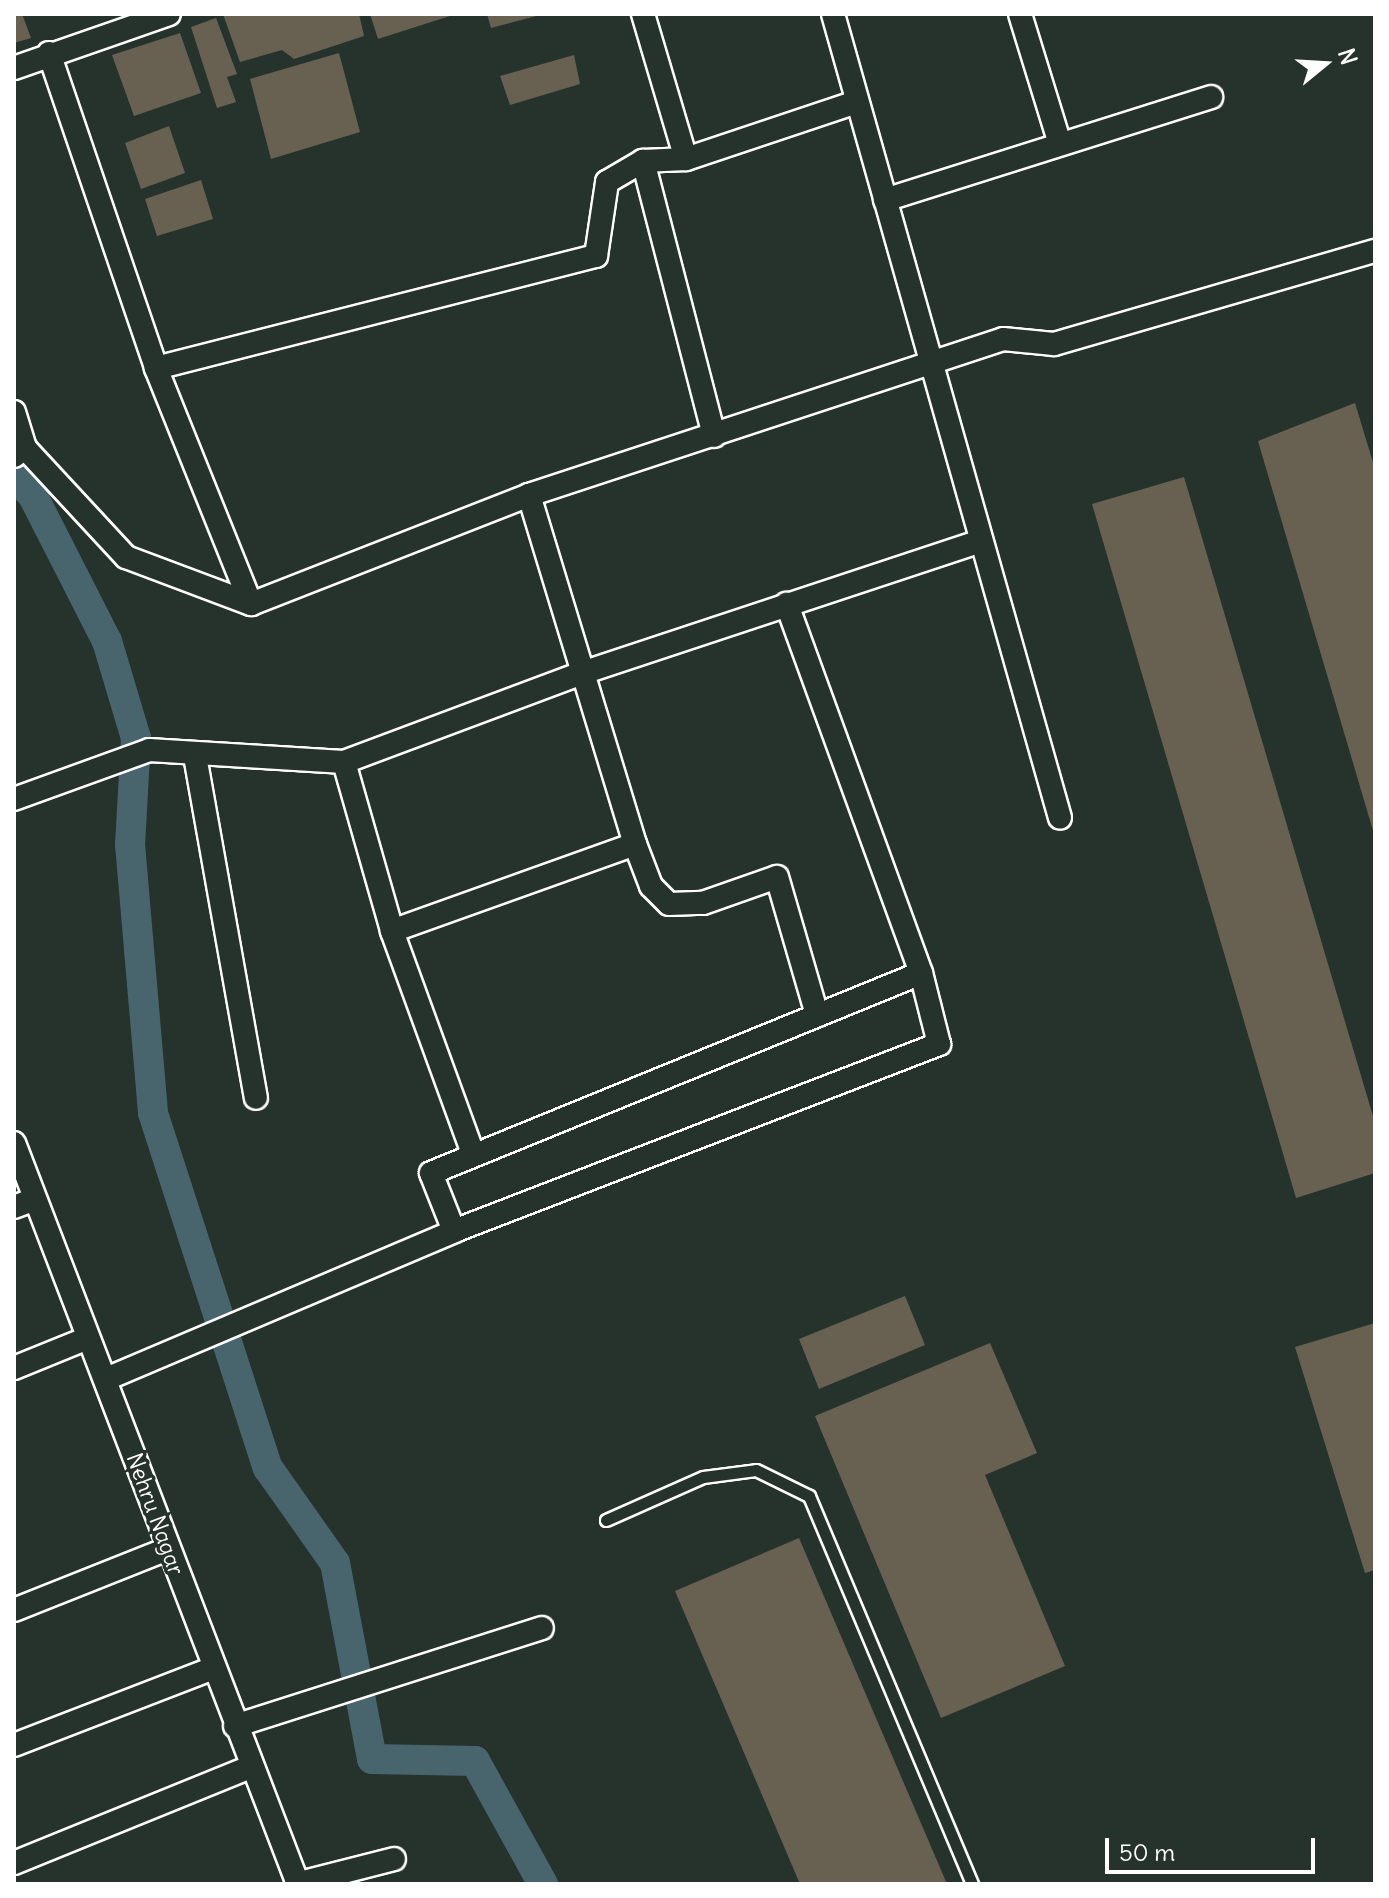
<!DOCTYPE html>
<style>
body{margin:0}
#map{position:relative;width:1389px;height:1898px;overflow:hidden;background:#26332d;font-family:Delius,sans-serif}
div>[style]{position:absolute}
.canal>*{height:30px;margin:-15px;padding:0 15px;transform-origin:15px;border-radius:15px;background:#48656e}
.building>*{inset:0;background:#686151}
.roads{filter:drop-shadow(2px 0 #fff) drop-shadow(-2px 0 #fff) drop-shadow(0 2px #fff) drop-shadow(0 -2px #fff)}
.lane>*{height:11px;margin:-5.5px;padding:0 5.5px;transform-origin:5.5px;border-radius:5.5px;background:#26332d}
.street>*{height:22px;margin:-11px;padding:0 11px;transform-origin:11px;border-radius:11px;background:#26332d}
span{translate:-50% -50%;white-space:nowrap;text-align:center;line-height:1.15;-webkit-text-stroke:7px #26332d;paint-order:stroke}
.street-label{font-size:22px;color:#fff}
.frame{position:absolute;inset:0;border:16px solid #fff;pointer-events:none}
.north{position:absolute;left:1285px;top:24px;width:80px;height:80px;-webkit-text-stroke:6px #26332d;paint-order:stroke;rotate:72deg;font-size:22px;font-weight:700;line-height:32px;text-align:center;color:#fff}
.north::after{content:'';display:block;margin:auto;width:28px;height:36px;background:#fff;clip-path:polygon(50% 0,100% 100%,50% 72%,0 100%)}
.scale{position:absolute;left:1105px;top:1838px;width:210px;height:36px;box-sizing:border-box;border:4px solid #fff;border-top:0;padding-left:10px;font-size:24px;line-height:28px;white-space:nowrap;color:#fff;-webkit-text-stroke:6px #26332d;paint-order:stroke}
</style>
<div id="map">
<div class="canal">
<i style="left:14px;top:476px;width:28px;rotate:46deg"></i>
<i style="left:33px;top:496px;width:163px;rotate:63deg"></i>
<i style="left:107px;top:641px;width:101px;rotate:73.4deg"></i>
<i style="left:136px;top:738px;width:106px;rotate:93.2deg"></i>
<i style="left:130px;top:844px;width:270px;rotate:85.1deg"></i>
<i style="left:153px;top:1113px;width:373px;rotate:72.1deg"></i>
<i style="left:268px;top:1468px;width:116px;rotate:54.8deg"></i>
<i style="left:335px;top:1563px;width:199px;rotate:79.3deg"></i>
<i style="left:372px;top:1759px;width:103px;rotate:1.1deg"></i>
<i style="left:475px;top:1761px;width:141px;rotate:61.1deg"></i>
</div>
<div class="building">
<i style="clip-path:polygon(14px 14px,22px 14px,31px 38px,14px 43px)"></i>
<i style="clip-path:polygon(223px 14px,359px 14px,364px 36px,294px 59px,282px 50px,240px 62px)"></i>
<i style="clip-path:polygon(370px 14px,453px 14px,453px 15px,378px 39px)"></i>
<i style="clip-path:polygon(487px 14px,540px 14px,540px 15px,491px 28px)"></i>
<i style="clip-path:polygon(216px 18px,237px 74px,227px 77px,236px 102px,217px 108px,191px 27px)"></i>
<i style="clip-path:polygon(180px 33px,201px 93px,134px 116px,112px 55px)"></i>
<i style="clip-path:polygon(339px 53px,360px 132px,271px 159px,250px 79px)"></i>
<i style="clip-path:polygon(574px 55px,580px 84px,510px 105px,500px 76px)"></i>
<i style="clip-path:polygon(169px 126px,185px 173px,141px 189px,125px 143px)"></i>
<i style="clip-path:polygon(201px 180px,213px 219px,157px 236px,145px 199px)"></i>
<i style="clip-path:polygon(1355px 403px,1375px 469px,1374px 834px,1258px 441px)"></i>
<i style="clip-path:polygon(1184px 477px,1375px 1123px,1375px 1173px,1296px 1198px,1092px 504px)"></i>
<i style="clip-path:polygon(905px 1296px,925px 1345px,819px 1389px,799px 1339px)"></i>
<i style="clip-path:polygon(1375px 1323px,1375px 1570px,1365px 1573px,1295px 1347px)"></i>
<i style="clip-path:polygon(990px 1343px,1037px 1453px,985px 1475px,1065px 1666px,941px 1718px,815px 1416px)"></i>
<i style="clip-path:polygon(799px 1538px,947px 1884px,800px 1884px,675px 1591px)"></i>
</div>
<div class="roads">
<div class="lane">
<i style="left:606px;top:1520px;width:106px;rotate:-23.9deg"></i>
<i style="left:703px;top:1477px;width:53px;rotate:-7.5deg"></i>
<i style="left:756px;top:1470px;width:59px;rotate:26.1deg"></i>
<i style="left:809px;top:1496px;width:421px;rotate:67.2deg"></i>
</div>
<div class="street">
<i style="left:643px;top:14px;width:151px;rotate:73.5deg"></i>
<i style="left:686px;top:159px;width:179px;rotate:-18.5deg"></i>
<i style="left:833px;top:14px;width:835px;rotate:74.23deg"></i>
<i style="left:1020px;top:14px;width:136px;rotate:72.9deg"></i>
<i style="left:49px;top:53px;width:333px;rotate:71.2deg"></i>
<i style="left:156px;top:368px;width:254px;rotate:68.1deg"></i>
<i style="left:14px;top:68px;width:164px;rotate:-19.2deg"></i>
<i style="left:643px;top:161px;width:284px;rotate:75.5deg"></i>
<i style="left:885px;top:200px;width:342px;rotate:-17.5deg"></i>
<i style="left:156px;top:368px;width:454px;rotate:-14.3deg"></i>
<i style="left:596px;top:256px;width:75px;rotate:-81.5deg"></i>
<i style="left:607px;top:182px;width:42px;rotate:-30.3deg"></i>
<i style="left:643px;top:161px;width:43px;rotate:-2.7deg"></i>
<i style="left:14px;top:412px;width:38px;rotate:73deg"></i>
<i style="left:14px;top:456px;width:14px;rotate:-36deg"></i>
<i style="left:25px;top:448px;width:149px;rotate:47.2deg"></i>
<i style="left:126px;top:557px;width:134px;rotate:20.6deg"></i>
<i style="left:251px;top:604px;width:299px;rotate:-21.4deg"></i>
<i style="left:529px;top:495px;width:499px;rotate:-18.2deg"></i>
<i style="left:1003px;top:339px;width:51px;rotate:5.6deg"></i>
<i style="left:1054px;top:344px;width:334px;rotate:-16.2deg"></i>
<i style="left:195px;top:756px;width:347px;rotate:79.9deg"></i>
<i style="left:344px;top:762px;width:257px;rotate:-20.5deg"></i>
<i style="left:585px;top:672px;width:414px;rotate:-18.3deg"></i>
<i style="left:14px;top:799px;width:144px;rotate:-19.9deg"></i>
<i style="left:149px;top:750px;width:195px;rotate:3.5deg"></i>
<i style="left:344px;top:762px;width:176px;rotate:74.1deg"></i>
<i style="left:392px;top:931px;width:258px;rotate:-19.7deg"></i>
<i style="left:635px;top:844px;width:365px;rotate:-106.9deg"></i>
<i style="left:635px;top:844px;width:45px;rotate:69.1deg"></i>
<i style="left:651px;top:886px;width:25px;rotate:45deg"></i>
<i style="left:669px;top:904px;width:34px;rotate:-2deg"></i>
<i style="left:703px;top:903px;width:78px;rotate:-19.4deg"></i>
<i style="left:777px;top:877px;width:144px;rotate:73.8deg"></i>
<i style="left:392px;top:931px;width:237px;rotate:70deg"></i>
<i style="left:14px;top:1143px;width:794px;rotate:69.03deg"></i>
<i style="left:14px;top:1207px;width:22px;rotate:-21deg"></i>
<i style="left:454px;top:1231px;width:520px;rotate:-21.08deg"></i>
<i style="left:939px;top:1044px;width:73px;rotate:-104.2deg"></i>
<i style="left:14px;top:1368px;width:80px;rotate:-22.1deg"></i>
<i style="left:106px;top:1379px;width:378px;rotate:-23deg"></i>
<i style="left:454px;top:1231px;width:62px;rotate:-111.6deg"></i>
<i style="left:431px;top:1173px;width:529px;rotate:-22.2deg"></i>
<i style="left:921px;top:973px;width:393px;rotate:-110deg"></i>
<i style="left:14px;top:1610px;width:165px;rotate:-21.7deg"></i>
<i style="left:235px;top:1726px;width:322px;rotate:-17.7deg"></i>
<i style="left:14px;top:1745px;width:214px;rotate:-21.1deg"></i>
<i style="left:14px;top:1863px;width:255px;rotate:-22.1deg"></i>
<i style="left:296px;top:1884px;width:101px;rotate:-14.3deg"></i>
</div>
</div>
<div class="street-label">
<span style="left:155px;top:1514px;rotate:70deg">Nehru Nagar</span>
</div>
<div class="frame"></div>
<div class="north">N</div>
<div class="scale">50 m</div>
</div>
